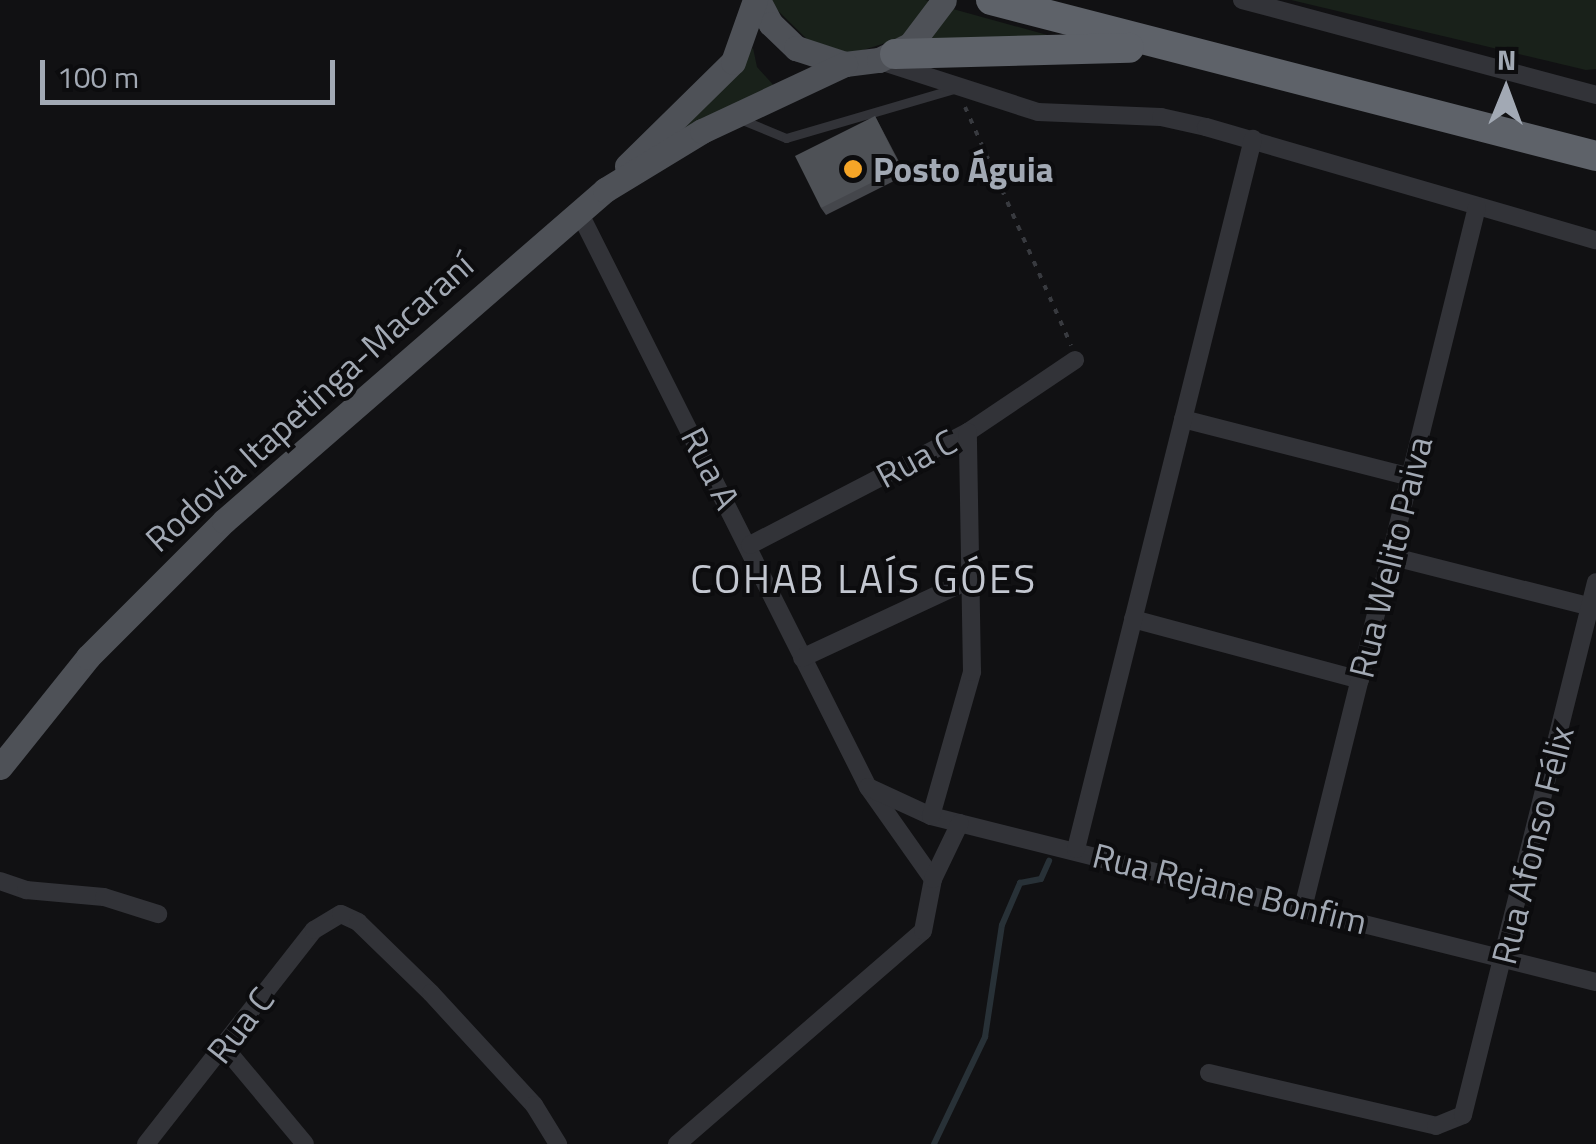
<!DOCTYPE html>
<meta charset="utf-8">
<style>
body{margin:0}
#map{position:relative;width:1596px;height:1144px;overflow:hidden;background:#111113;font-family:"Titillium Web",sans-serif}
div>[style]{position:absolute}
.green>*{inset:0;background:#19211a}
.stream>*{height:6px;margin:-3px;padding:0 3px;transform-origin:3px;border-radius:3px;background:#283137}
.path>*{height:4px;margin-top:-2px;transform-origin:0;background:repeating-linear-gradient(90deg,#383a3f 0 5px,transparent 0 13px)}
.lane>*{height:9px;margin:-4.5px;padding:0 4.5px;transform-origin:4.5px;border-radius:4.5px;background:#323338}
.street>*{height:18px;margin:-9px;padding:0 9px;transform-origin:9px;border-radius:9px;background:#323338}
.primary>*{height:25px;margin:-12.5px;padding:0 12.5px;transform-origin:12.5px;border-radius:12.5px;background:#4e5157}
.highway>*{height:30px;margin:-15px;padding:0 15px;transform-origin:15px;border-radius:15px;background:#5e6269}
.wall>*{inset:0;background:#44464b}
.building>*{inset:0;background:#4e5156}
.dots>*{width:28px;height:28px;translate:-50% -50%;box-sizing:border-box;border:5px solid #0c0c0e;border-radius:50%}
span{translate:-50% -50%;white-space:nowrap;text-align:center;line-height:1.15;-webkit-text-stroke:8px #0c0c0e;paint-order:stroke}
.poi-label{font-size:35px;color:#a2a9b4;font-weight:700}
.left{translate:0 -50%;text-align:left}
.street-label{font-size:35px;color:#a2a9b4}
.quarter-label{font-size:40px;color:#c3c7d0;letter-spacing:2.5px}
.north{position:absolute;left:1456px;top:40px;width:100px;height:100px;-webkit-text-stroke:8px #0c0c0e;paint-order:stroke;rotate:1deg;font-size:28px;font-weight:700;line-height:40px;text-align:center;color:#a2a9b4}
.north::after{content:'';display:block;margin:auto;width:35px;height:45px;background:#a2a9b4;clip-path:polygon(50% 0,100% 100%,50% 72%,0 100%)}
.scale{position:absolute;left:40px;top:60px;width:295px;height:45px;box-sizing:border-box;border:5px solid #a2a9b4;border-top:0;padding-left:12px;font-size:30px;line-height:35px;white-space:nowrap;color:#a2a9b4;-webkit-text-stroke:8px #0c0c0e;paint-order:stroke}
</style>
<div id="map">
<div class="green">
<i style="clip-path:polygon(767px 0,925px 0,934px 2px,905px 37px,847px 55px,813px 45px)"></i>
<i style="clip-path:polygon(1291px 0,1596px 0,1596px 69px,1586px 70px)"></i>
<i style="clip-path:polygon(953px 9px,1051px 36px,926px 40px)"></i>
<i style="clip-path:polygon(753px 48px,757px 67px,777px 89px,671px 140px)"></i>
</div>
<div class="stream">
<i style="left:934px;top:1144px;width:119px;rotate:-64.5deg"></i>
<i style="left:985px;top:1037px;width:113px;rotate:-81.4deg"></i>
<i style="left:1002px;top:925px;width:46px;rotate:-66.8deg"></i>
<i style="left:1020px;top:883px;width:21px;rotate:-11deg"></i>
<i style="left:1041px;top:879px;width:20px;rotate:-66deg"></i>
</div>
<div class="path">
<i style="left:965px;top:107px;width:261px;rotate:66deg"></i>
</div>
<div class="lane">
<i style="left:740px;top:119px;width:50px;rotate:22.4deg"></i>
<i style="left:786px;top:138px;width:175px;rotate:-16.3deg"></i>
</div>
<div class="street">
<i style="left:1242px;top:0;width:367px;rotate:15deg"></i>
<i style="left:880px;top:61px;width:166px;rotate:17.9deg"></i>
<i style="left:1038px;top:112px;width:123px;rotate:2.3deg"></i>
<i style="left:1161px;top:117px;width:46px;rotate:12.5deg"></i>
<i style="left:1206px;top:127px;width:406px;rotate:16.2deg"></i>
<i style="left:579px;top:212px;width:644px;rotate:63.32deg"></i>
<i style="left:868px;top:787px;width:113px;rotate:54.8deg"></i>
<i style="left:1183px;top:419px;width:234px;rotate:14.3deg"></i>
<i style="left:750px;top:545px;width:246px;rotate:-27.4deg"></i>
<i style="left:968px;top:432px;width:129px;rotate:-33.9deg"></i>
<i style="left:1390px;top:556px;width:212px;rotate:14.2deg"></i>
<i style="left:1133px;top:619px;width:235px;rotate:15deg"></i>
<i style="left:802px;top:658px;width:184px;rotate:-25deg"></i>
<i style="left:868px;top:787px;width:69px;rotate:24.7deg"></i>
<i style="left:931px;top:816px;width:685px;rotate:14.02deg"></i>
<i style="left:931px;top:816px;width:150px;rotate:-74.1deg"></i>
<i style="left:972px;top:672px;width:240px;rotate:-91deg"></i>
<i style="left:1076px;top:849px;width:732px;rotate:-76deg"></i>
<i style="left:0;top:881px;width:28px;rotate:19deg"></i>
<i style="left:26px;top:890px;width:78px;rotate:5.1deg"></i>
<i style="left:104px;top:897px;width:57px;rotate:17.5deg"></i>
<i style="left:1303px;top:908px;width:722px;rotate:-76.06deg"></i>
<i style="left:224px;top:1047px;width:126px;rotate:50.1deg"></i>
<i style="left:1209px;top:1073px;width:233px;rotate:13.1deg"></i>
<i style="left:1436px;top:1126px;width:29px;rotate:-22deg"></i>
<i style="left:1463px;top:1115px;width:549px;rotate:-75.99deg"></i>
<i style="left:146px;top:1144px;width:272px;rotate:-51.9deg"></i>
<i style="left:314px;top:930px;width:31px;rotate:-31deg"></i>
<i style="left:341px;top:914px;width:19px;rotate:25deg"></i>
<i style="left:358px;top:922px;width:102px;rotate:44.2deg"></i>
<i style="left:431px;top:993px;width:152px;rotate:47.4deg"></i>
<i style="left:534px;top:1105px;width:46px;rotate:58.4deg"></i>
<i style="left:677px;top:1144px;width:325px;rotate:-40.9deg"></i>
<i style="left:923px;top:931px;width:53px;rotate:-79.1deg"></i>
<i style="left:933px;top:879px;width:62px;rotate:-64.3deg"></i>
</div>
<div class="primary">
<i style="left:758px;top:0;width:27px;rotate:62deg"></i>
<i style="left:771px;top:24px;width:35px;rotate:44deg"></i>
<i style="left:796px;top:48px;width:52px;rotate:18.1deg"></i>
<i style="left:845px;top:64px;width:34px;rotate:-7deg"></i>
<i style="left:879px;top:60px;width:34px;rotate:-26deg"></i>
<i style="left:910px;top:45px;width:56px;rotate:-52.9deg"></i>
<i style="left:627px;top:166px;width:148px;rotate:-44.5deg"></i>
<i style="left:733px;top:62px;width:66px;rotate:-70.5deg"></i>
<i style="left:0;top:767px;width:141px;rotate:-51.3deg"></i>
<i style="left:88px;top:657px;width:192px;rotate:-45deg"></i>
<i style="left:224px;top:521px;width:505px;rotate:-40.98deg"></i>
<i style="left:605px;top:190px;width:114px;rotate:-31.3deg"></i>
<i style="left:702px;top:131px;width:158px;rotate:-25.1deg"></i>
</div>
<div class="highway">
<i style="left:991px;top:0;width:625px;rotate:14.46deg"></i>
<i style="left:895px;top:54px;width:234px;rotate:-1.5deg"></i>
</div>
<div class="wall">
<i style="clip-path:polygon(875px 116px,906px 175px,826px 215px,821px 208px)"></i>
</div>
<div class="building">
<i style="clip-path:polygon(875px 116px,901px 168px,821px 208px,795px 156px)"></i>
</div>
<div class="dots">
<i style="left:853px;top:169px;background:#f5a527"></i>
</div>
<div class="poi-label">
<span class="left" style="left:873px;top:169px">Posto Águia</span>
</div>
<div class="street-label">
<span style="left:309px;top:402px;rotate:-42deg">Rodovia Itapetinga-Macaraní</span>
<span style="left:916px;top:458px;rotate:-28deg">Rua C</span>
<span style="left:711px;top:468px;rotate:63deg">Rua A</span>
<span style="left:1390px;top:557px;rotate:-76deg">Rua Welito Paiva</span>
<span style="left:1532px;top:845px;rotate:-76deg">Rua Afonso Félix</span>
<span style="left:1230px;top:888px;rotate:14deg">Rua Rejane Bonfim</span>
<span style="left:240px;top:1025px;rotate:-52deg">Rua C</span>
</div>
<div class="quarter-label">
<span style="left:864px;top:579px">COHAB LAÍS GÓES</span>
</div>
<div class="north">N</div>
<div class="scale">100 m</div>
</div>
